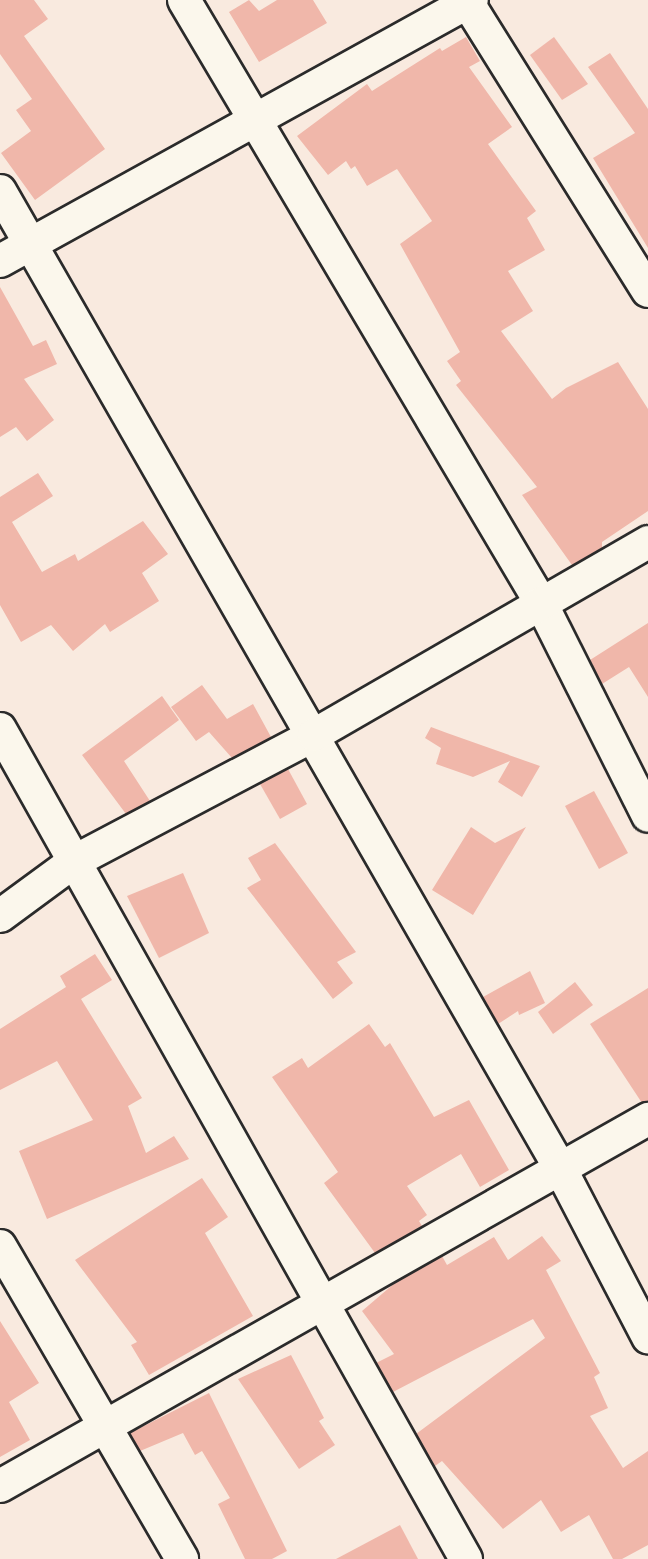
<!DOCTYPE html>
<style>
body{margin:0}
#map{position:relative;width:648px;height:1559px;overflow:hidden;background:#f9eadf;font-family:"Architects Daughter",sans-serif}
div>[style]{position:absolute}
.building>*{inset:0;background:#f0b7aa}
.roads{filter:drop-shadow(2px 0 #2b2b2b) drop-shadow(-2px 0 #2b2b2b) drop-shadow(0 2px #2b2b2b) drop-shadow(0 -2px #2b2b2b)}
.minor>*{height:32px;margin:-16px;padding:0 16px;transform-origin:16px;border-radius:16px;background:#fbf7ec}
span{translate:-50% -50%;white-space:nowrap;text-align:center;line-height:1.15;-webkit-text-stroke:4.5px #fbf7ec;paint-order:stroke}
</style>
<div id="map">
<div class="building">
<i style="clip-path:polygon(0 0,34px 0,48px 19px,24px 36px,105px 149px,35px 200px,1px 153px,31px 131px,16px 110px,32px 99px,0 54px)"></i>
<i style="clip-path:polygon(249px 0,259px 11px,277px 0,313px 0,327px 23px,259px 62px,229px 12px)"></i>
<i style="clip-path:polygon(466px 37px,480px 61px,469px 67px,512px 127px,488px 144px,536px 211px,527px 218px,545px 250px,508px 271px,533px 311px,501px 331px,552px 399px,566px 388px,618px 362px,648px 409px,648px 511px,602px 542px,602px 548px,572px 565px,522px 495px,537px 487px,456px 385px,461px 381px,447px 361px,460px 352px,400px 244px,432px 221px,397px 169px,367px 186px,355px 166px,351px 169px,346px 161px,328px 175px,297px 136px,367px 84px,372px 91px,440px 48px,442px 51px)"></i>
<i style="clip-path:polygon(554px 37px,588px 84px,562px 100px,530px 55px)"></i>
<i style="clip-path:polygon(610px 53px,648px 109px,648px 248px,593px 158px,635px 133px,588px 67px)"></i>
<i style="clip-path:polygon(0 287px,33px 346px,46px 340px,57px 364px,24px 379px,54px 420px,27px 441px,16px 427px,0 437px)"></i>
<i style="clip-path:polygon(38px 473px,53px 496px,12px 522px,42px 572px,75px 554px,78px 561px,143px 521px,168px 554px,142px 573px,159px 601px,110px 632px,105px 624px,73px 651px,51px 625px,21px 642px,0 605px,0 497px)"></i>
<i style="clip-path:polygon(648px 623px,648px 697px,629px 667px,602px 684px,590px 660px)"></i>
<i style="clip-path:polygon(202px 685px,227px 719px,253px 704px,271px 737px,232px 758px,209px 732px,196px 741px,171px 707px)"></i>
<i style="clip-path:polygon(162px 696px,179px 720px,124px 761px,150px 801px,126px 814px,82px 755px)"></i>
<i style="clip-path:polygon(431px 727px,447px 733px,540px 766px,522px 797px,498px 782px,510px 761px,473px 777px,436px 764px,441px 748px,425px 738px)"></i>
<i style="clip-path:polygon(288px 769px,307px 804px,280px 819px,260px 784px)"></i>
<i style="clip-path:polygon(594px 791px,628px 853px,599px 869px,565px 806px)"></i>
<i style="clip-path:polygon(471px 827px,495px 843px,526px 827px,473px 915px,432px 890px)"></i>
<i style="clip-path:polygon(275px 843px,356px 952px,337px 962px,353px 983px,333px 999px,247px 888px,261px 880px,248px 858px)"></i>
<i style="clip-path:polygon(183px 873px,209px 933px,159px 958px,127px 896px)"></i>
<i style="clip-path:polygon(95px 954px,112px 980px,81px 999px,142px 1098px,128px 1106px,146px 1153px,174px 1136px,189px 1159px,47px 1219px,19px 1151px,93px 1120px,57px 1061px,0 1090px,0 1029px,66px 987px,60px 976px)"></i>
<i style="clip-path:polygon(530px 971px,545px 1003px,519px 1015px,518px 1011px,498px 1024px,483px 997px)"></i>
<i style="clip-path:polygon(575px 982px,593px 1005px,553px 1034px,538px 1012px)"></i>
<i style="clip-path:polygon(648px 988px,648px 1101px,642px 1103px,590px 1024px)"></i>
<i style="clip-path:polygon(369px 1024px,385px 1047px,390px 1043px,434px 1117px,469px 1100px,509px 1170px,480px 1187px,461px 1154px,407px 1186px,427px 1215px,419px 1221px,422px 1226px,375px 1253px,324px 1183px,338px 1172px,272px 1077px,302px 1058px,308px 1068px)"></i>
<i style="clip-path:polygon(202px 1178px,228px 1217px,205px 1233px,253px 1316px,149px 1375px,131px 1345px,137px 1342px,75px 1260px)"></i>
<i style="clip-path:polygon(542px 1236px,561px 1261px,546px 1270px,600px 1373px,594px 1377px,608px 1408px,590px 1416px,623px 1468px,648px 1451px,648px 1545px,622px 1559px,613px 1559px,589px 1515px,561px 1532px,541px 1500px,503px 1529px,442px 1461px,435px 1466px,416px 1434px,545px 1338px,533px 1319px,393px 1392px,376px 1363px,394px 1354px,362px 1311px,396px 1282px,442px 1256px,447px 1265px,494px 1237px,508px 1260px)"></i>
<i style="clip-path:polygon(0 1321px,39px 1383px,9px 1402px,30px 1440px,0 1457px)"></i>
<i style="clip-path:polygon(291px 1355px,324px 1418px,319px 1421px,335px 1445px,299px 1469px,238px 1379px)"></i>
<i style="clip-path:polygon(209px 1393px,287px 1551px,272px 1559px,245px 1559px,218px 1504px,230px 1498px,202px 1451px,195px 1455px,183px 1433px,140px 1451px,130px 1433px)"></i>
<i style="clip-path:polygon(400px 1525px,418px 1559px,336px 1559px)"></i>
</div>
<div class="roads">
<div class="minor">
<i style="left:184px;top:0;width:701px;rotate:59.37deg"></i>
<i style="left:541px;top:603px;width:238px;rotate:63.3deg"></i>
<i style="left:466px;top:0;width:343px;rotate:58deg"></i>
<i style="left:0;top:191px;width:1126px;rotate:60.18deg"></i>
<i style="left:560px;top:1168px;width:191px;rotate:62.5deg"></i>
<i style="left:0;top:261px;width:539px;rotate:-28.94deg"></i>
<i style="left:0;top:729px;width:952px;rotate:60.69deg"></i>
<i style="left:0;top:916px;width:93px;rotate:-36.3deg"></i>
<i style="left:75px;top:861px;width:270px;rotate:-27.8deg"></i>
<i style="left:314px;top:735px;width:386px;rotate:-30deg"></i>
<i style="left:0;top:1246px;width:362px;rotate:59.8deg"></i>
<i style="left:0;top:1486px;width:745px;rotate:-29.53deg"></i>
</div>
</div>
</div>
